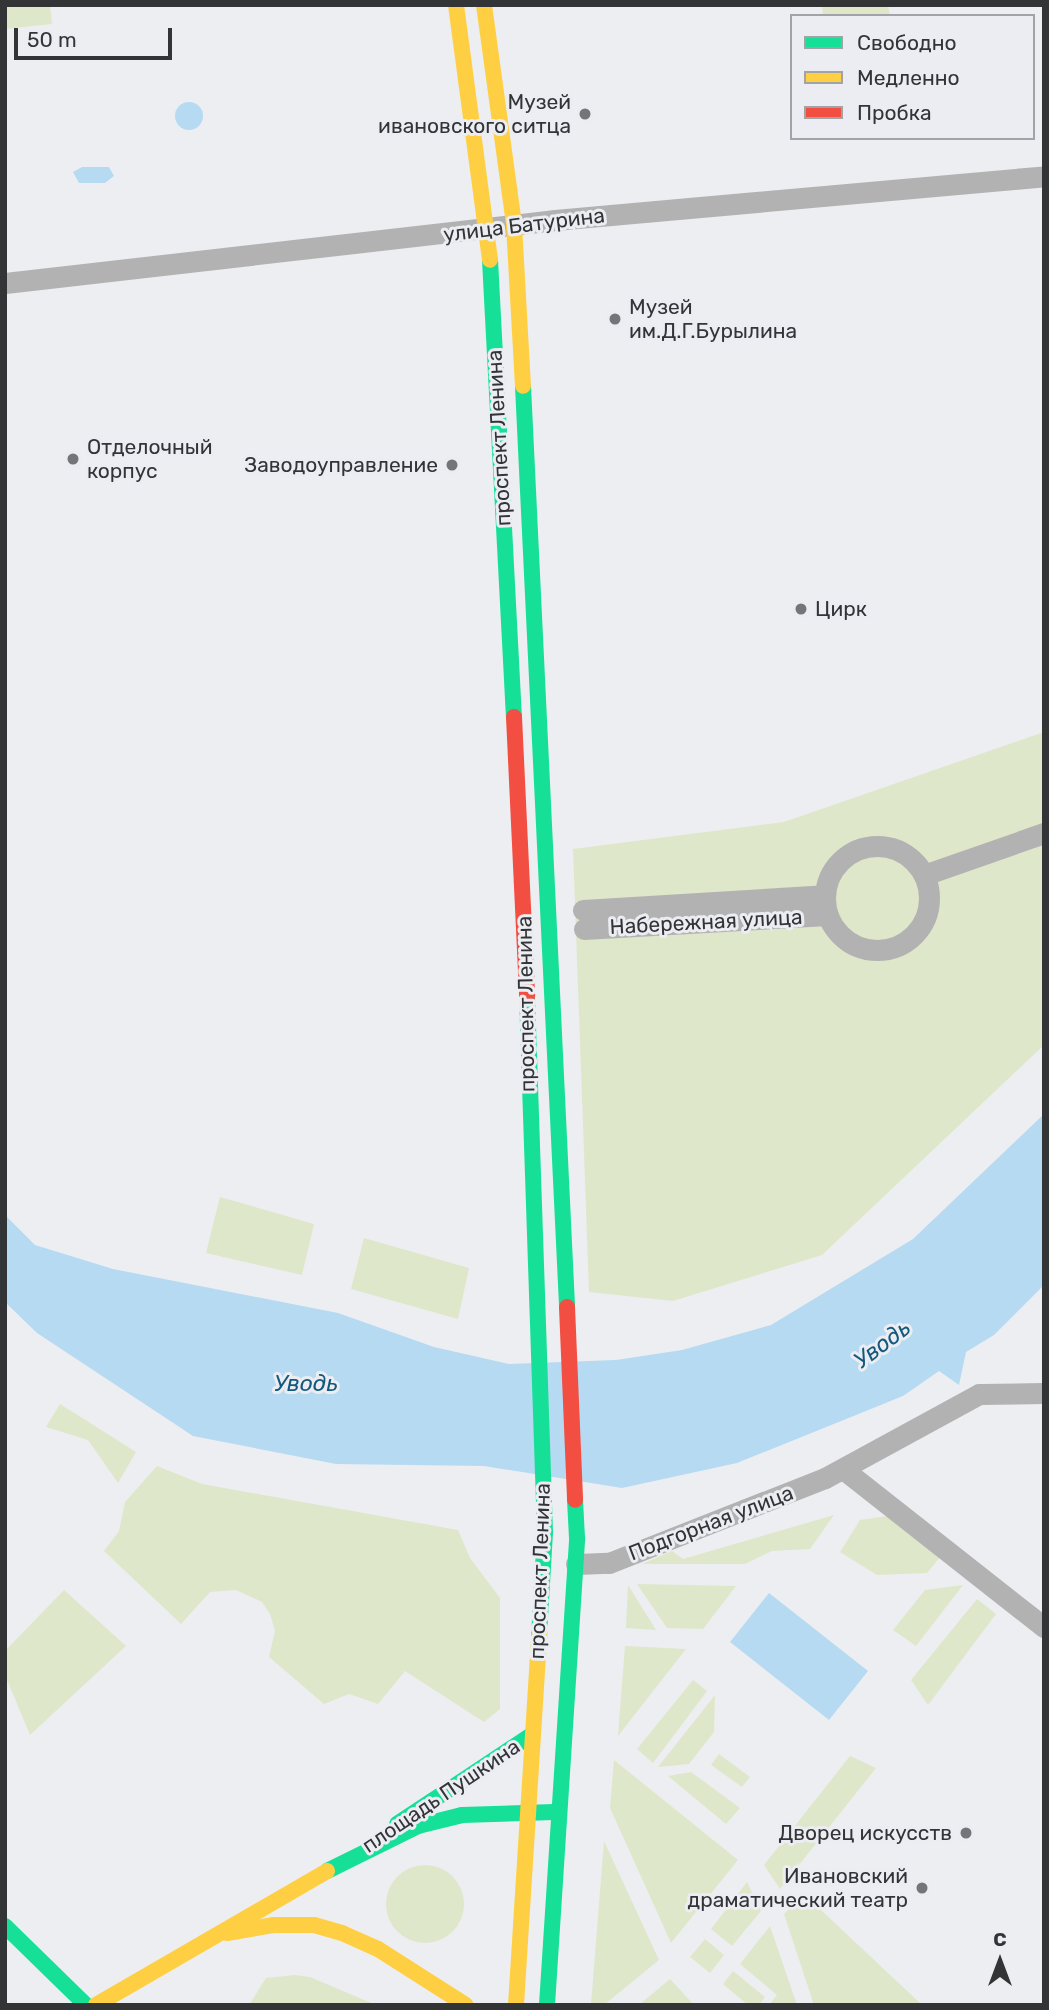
<!DOCTYPE html>
<meta charset="utf-8">
<style>
body{margin:0}
#map{position:relative;width:1049px;height:2010px;overflow:hidden;background:#edeef1;font-family:Rubik,sans-serif}
div>[style]{position:absolute}
.green>*{inset:0;background:#dfe7ca}
.round{border-radius:50%}
.water>*{inset:0;background:#b6daf2}
.street>*{height:21px;margin:-10.5px;padding:0 10.5px;transform-origin:10.5px;border-radius:10.5px;background:#b3b2b3}
.street>.ring{margin:-10.5px;padding:0;box-sizing:content-box;background:none;border:21px solid #b3b2b3;border-radius:50%}
.fast>*{height:16px;margin:-8px;padding:0 8px;transform-origin:8px;border-radius:8px;background:#16e098}
.slow>*{height:16px;margin:-8px;padding:0 8px;transform-origin:8px;border-radius:8px;background:#ffcf43}
.jam>*{height:16px;margin:-8px;padding:0 8px;transform-origin:8px;border-radius:8px;background:#f24e42}
.dots>*{width:19px;height:19px;translate:-50% -50%;box-sizing:border-box;border:4px solid #ebedf3;border-radius:50%}
span{translate:-50% -50%;white-space:nowrap;text-align:center;line-height:1.15;-webkit-text-stroke:6px #ebedf3;paint-order:stroke}
.poi-label{font-size:21px;color:#333436}
.right{translate:-100% -50%;text-align:right}
.left{translate:0 -50%;text-align:left}
.street-label{font-size:21px;color:#333436}
.water-label{font-size:23px;color:#14597d;font-style:italic}
.frame{position:absolute;inset:0;border:7px solid #333436;pointer-events:none}
.legend{position:absolute;left:790px;top:14px;width:245px;height:126px;box-sizing:border-box;background:#ebedf3;border:2px solid #a1a3a7;margin:0;padding:9px 12px;list-style:none;font-size:21px;color:#333436}
.legend li{display:flex;align-items:center;gap:14px;height:35px}
.legend b{width:35px;border:2px solid #a1a3a7}
.north{position:absolute;left:965px;top:1926px;width:70px;height:70px;-webkit-text-stroke:5px #ebedf3;paint-order:stroke;rotate:0deg;font-size:19px;font-weight:700;line-height:28px;text-align:center;color:#333436}
.north::after{content:'';display:block;margin:auto;width:24px;height:32px;background:#333436;clip-path:polygon(50% 0,100% 100%,50% 72%,0 100%)}
.scale{position:absolute;left:14px;top:28px;width:158px;height:32px;box-sizing:border-box;border:4px solid #333436;border-top:0;padding-left:9px;font-size:21px;line-height:24px;white-space:nowrap;color:#333436;-webkit-text-stroke:5px #ebedf3;paint-order:stroke}
</style>
<div id="map">
<div class="green">
<i style="clip-path:polygon(5px 5px,50px 5px,52px 24px,5px 29px)"></i>
<i style="clip-path:polygon(822px 5px,888px 5px,890px 16px,823px 16px)"></i>
<i style="clip-path:polygon(1044px 732px,1044px 1045px,822px 1255px,673px 1301px,589px 1292px,573px 849px,784px 822px)"></i>
<i style="clip-path:polygon(220px 1197px,314px 1224px,302px 1275px,206px 1253px)"></i>
<i style="clip-path:polygon(364px 1238px,469px 1268px,458px 1319px,351px 1289px)"></i>
<i style="clip-path:polygon(60px 1404px,136px 1452px,118px 1483px,88px 1440px,46px 1427px)"></i>
<i style="clip-path:polygon(157px 1466px,202px 1484px,458px 1530px,470px 1558px,500px 1598px,500px 1709px,484px 1722px,405px 1671px,378px 1704px,349px 1694px,324px 1704px,269px 1657px,275px 1631px,270px 1614px,262px 1602px,236px 1590px,210px 1592px,181px 1624px,104px 1551px,119px 1531px,125px 1502px)"></i>
<i style="clip-path:polygon(834px 1515px,810px 1549px,772px 1551px,745px 1564px,642px 1564px,672px 1551px,683px 1559px)"></i>
<i style="clip-path:polygon(894px 1515px,942px 1555px,927px 1573px,877px 1575px,840px 1552px,860px 1520px)"></i>
<i style="clip-path:polygon(637px 1584px,736px 1586px,703px 1629px,667px 1628px)"></i>
<i style="clip-path:polygon(628px 1585px,656px 1630px,626px 1628px)"></i>
<i style="clip-path:polygon(963px 1585px,916px 1646px,893px 1630px,925px 1590px)"></i>
<i style="clip-path:polygon(64px 1590px,126px 1646px,30px 1735px,5px 1675px,5px 1651px)"></i>
<i style="clip-path:polygon(977px 1599px,996px 1614px,928px 1705px,911px 1680px)"></i>
<i style="clip-path:polygon(625px 1646px,686px 1649px,618px 1736px)"></i>
<i style="clip-path:polygon(693px 1680px,707px 1691px,653px 1763px,637px 1749px)"></i>
<i style="clip-path:polygon(715px 1695px,714px 1732px,689px 1764px,658px 1767px)"></i>
<i style="clip-path:polygon(719px 1754px,750px 1777px,742px 1787px,711px 1765px)"></i>
<i style="clip-path:polygon(850px 1756px,876px 1768px,780px 1889px,764px 1865px)"></i>
<i style="clip-path:polygon(614px 1760px,738px 1860px,671px 1943px,610px 1808px)"></i>
<i style="clip-path:polygon(691px 1772px,740px 1808px,726px 1824px,668px 1776px)"></i>
<i style="clip-path:polygon(604px 1841px,659px 1960px,604px 2005px,591px 2005px)"></i>
<i class="round" style="left:386px;top:1865px;width:78px;height:78px"></i>
<i style="clip-path:polygon(747px 1882px,761px 1911px,732px 1946px,711px 1929px)"></i>
<i style="clip-path:polygon(804px 1894px,922px 2005px,814px 2005px,784px 1914px)"></i>
<i style="clip-path:polygon(770px 1926px,797px 2005px,769px 2005px,777px 1995px,740px 1964px)"></i>
<i style="clip-path:polygon(705px 1939px,724px 1955px,710px 1973px,690px 1957px)"></i>
<i style="clip-path:polygon(733px 1971px,765px 1997px,759px 2005px,748px 2005px,723px 1984px)"></i>
<i style="clip-path:polygon(295px 1975px,310px 1977px,376px 2005px,249px 2005px,266px 1978px)"></i>
<i style="clip-path:polygon(670px 1979px,694px 2005px,639px 2005px)"></i>
</div>
<div class="water">
<i class="round" style="left:175px;top:102px;width:28px;height:28px"></i>
<i style="clip-path:polygon(82px 167px,109px 167px,114px 176px,105px 183px,79px 183px,73px 172px)"></i>
<i style="clip-path:polygon(1044px 1114px,1044px 1285px,994px 1335px,966px 1352px,959px 1385px,939px 1371px,903px 1396px,737px 1463px,622px 1488px,484px 1466px,336px 1464px,193px 1436px,37px 1333px,5px 1302px,5px 1215px,35px 1245px,113px 1269px,338px 1313px,434px 1347px,509px 1364px,616px 1360px,682px 1350px,771px 1325px,913px 1239px)"></i>
<i style="clip-path:polygon(769px 1593px,868px 1671px,829px 1720px,730px 1642px)"></i>
</div>
<div class="street">
<i style="left:5px;top:283px;width:554px;rotate:-6.53deg"></i>
<i style="left:555px;top:220px;width:491px;rotate:-5.1deg"></i>
<i class="ring" style="left:825px;top:846px;width:83px;height:83px"></i>
<i style="left:924px;top:875px;width:127px;rotate:-19.3deg"></i>
<i style="left:583px;top:910px;width:242px;rotate:-3.5deg"></i>
<i style="left:584px;top:929px;width:244px;rotate:-3.3deg"></i>
<i style="left:843px;top:1469px;width:256px;rotate:38.2deg"></i>
<i style="left:576px;top:1564px;width:33px;rotate:-2deg"></i>
<i style="left:609px;top:1563px;width:232px;rotate:-21.5deg"></i>
<i style="left:825px;top:1478px;width:175px;rotate:-28.6deg"></i>
<i style="left:979px;top:1394px;width:65px;rotate:-0.9deg"></i>
</div>
<div class="fast">
<i style="left:490px;top:260px;width:458px;rotate:87deg"></i>
<i style="left:523px;top:386px;width:922px;rotate:87.26deg"></i>
<i style="left:527px;top:996px;width:536px;rotate:88.08deg"></i>
<i style="left:545px;top:1532px;width:103px;rotate:93.3deg"></i>
<i style="left:397px;top:1824px;width:163px;rotate:-33.5deg"></i>
<i style="left:327px;top:1871px;width:102px;rotate:-26.3deg"></i>
<i style="left:418px;top:1826px;width:45px;rotate:-14deg"></i>
<i style="left:462px;top:1815px;width:92px;rotate:-1.9deg"></i>
<i style="left:5px;top:1926px;width:113px;rotate:44.3deg"></i>
<i style="left:547px;top:2005px;width:468px;rotate:-86.3deg"></i>
<i style="left:577px;top:1538px;width:38px;rotate:-93deg"></i>
</div>
<div class="slow">
<i style="left:456px;top:5px;width:257px;rotate:82.4deg"></i>
<i style="left:484px;top:5px;width:222px;rotate:82.2deg"></i>
<i style="left:514px;top:225px;width:161px;rotate:86.8deg"></i>
<i style="left:227px;top:1933px;width:48px;rotate:-9.7deg"></i>
<i style="left:274px;top:1925px;width:40px"></i>
<i style="left:314px;top:1925px;width:29px;rotate:16deg"></i>
<i style="left:342px;top:1933px;width:39px;rotate:24deg"></i>
<i style="left:378px;top:1949px;width:104px;rotate:32.5deg"></i>
<i style="left:96px;top:2005px;width:267px;rotate:-30.1deg"></i>
<i style="left:516px;top:2005px;width:371px;rotate:-86.4deg"></i>
</div>
<div class="jam">
<i style="left:514px;top:717px;width:279px;rotate:87.3deg"></i>
<i style="left:567px;top:1307px;width:193px;rotate:87.6deg"></i>
</div>
<div class="dots">
<i style="left:585px;top:114px;background:#747577"></i>
<i style="left:615px;top:319px;background:#747577"></i>
<i style="left:73px;top:459px;background:#747577"></i>
<i style="left:452px;top:465px;background:#747577"></i>
<i style="left:801px;top:609px;background:#747577"></i>
<i style="left:966px;top:1833px;background:#747577"></i>
<i style="left:922px;top:1888px;background:#747577"></i>
</div>
<div class="poi-label">
<span class="right" style="left:571px;top:114px">Музей<br>ивановского ситца</span>
<span class="left" style="left:629px;top:319px">Музей<br>им.Д.Г.Бурылина</span>
<span class="left" style="left:87px;top:459px">Отделочный<br>корпус</span>
<span class="right" style="left:438px;top:465px">Заводоуправление</span>
<span class="left" style="left:815px;top:609px">Цирк</span>
<span class="right" style="left:952px;top:1833px">Дворец искусств</span>
<span class="right" style="left:908px;top:1888px">Ивановский<br>драматический театр</span>
</div>
<div class="street-label">
<span style="left:524px;top:225px;rotate:-7deg">улица Батурина</span>
<span style="left:499px;top:438px;rotate:-93deg">проспект Ленина</span>
<span style="left:706px;top:922px;rotate:-3deg">Набережная улица</span>
<span style="left:526px;top:1004px;rotate:-91deg">проспект Ленина</span>
<span style="left:711px;top:1523px;rotate:-21deg">Подгорная улица</span>
<span style="left:540px;top:1571px;rotate:-88deg">проспект Ленина</span>
<span style="left:441px;top:1796px;rotate:-34deg">площадь Пушкина</span>
</div>
<div class="water-label">
<span style="left:882px;top:1344px;rotate:-37deg">Уводь</span>
<span style="left:306px;top:1383px">Уводь</span>
</div>
<div class="frame"></div>
<ul class="legend">
<li><b style="height:9px;background:#16e098"></b>Свободно</li>
<li><b style="height:9px;background:#ffcf43"></b>Медленно</li>
<li><b style="height:9px;background:#f24e42"></b>Пробка</li>
</ul>
<div class="north">С</div>
<div class="scale">50 m</div>
</div>
